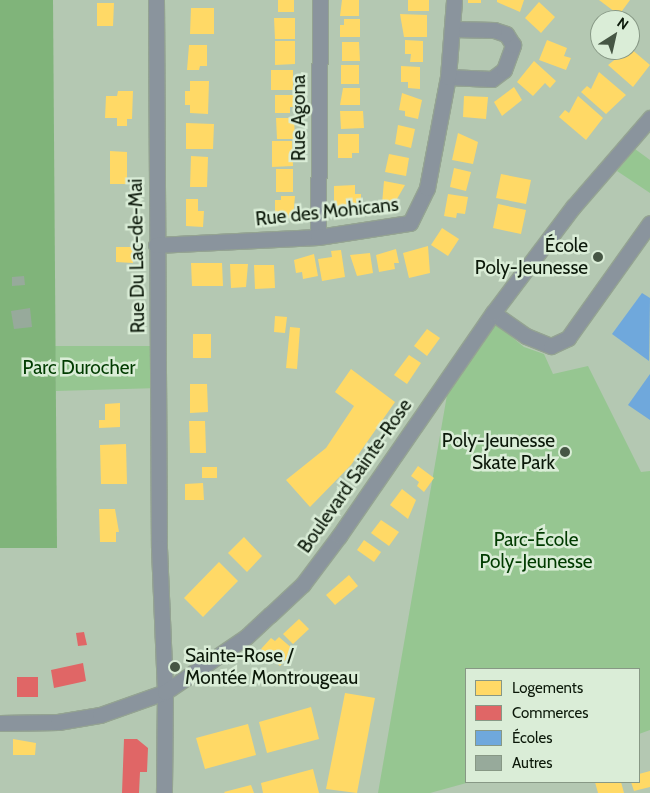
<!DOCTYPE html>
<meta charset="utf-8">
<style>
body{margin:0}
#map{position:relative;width:650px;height:793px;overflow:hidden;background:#b4c8b2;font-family:Cabin,sans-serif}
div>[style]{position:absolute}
.green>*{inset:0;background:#96c691}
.forest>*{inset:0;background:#80b47a}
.homes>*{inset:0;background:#ffd966}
.shops>*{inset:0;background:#e06666}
.schools>*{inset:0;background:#6fa8dc}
.building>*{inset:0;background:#97aa9b}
.roads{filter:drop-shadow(1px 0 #94a392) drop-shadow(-1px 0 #94a392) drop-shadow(0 1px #94a392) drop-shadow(0 -1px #94a392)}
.minor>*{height:15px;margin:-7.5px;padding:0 7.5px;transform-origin:7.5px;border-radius:7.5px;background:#8a949d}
.dots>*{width:14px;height:14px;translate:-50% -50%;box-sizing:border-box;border:2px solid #daedd7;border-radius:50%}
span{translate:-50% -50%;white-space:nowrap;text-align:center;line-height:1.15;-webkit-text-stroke:5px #daedd7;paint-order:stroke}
.street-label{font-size:19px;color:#0b1809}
.poi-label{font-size:19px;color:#0b1809}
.right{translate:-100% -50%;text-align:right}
.left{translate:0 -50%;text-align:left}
.park-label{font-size:19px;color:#013b00}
.legend{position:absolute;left:465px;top:668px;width:175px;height:115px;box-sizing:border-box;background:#daedd7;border:1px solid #879885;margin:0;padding:6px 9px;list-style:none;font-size:15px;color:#0b1809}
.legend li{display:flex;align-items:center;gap:10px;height:25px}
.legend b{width:25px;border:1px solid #879885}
.north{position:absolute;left:590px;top:10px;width:50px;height:50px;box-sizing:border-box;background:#daedd7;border:1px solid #879885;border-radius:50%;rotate:35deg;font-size:14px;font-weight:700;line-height:20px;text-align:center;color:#0b1809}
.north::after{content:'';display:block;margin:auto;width:18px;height:22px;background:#465644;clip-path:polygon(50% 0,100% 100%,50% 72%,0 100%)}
</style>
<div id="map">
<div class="green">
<i style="clip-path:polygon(635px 149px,650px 160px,650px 193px,617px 171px)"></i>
<i style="clip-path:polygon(496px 324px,524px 347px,544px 354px,553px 374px,588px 366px,641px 472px,650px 471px,650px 730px,639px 734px,639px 669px,466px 669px,466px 782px,470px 782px,430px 793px,378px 793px,447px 395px)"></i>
<i style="clip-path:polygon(55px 346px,158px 346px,159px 388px,56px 391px)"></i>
</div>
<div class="forest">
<i style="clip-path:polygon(0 0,53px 0,57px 548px,0 548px)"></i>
</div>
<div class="homes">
<i style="clip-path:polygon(278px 0,294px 0,294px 12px,278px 12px)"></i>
<i style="clip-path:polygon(342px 0,359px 0,359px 16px,340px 16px)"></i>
<i style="clip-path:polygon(408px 0,429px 0,429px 11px,408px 11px)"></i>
<i style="clip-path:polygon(468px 0,481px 0,481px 3px,468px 3px)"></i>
<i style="clip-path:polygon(497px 0,524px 0,520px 12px,497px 2px)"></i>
<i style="clip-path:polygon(599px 0,630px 0,619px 15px)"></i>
<i style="clip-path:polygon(539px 2px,555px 17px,541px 33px,525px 18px)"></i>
<i style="clip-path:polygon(97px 3px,114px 3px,113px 26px,97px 26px)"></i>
<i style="clip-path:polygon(191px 8px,214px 8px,214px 34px,190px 34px)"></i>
<i style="clip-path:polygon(400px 14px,427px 15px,427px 37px,404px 37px)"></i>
<i style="clip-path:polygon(274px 18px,295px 18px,295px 39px,275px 39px)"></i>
<i style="clip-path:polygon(344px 19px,360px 19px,360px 37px,340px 37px,340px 25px,344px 25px)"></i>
<i style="clip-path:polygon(405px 40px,423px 41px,423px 62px,410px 62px,411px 54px,405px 54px)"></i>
<i style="clip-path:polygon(547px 40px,567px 48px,564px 56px,571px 58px,566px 70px,539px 60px)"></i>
<i style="clip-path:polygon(275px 41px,295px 41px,295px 64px,275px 65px)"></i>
<i style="clip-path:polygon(342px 42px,359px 42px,360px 61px,342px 61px)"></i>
<i style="clip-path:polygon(189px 45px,207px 45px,207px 66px,200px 66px,199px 70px,187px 70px)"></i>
<i style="clip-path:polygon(630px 48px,650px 65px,633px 87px,608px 65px,623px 53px,620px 50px)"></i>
<i style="clip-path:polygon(534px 61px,556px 81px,550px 88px,545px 83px,533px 96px,517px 82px)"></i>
<i style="clip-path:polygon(341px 65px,359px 65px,359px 84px,341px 84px)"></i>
<i style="clip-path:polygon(401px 66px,420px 67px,420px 89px,408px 88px,408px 82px,401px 82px)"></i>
<i style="clip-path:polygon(271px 70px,293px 70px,293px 90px,271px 90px)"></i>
<i style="clip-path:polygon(599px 72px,626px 95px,606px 114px,581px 92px,587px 86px,591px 89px)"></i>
<i style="clip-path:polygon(190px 81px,209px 81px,208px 114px,190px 113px,190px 105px,185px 105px,185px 91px,190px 91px)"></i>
<i style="clip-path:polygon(514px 87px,522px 100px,502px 116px,494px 102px)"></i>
<i style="clip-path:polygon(343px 88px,360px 88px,360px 105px,340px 105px)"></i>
<i style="clip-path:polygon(118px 91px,133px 91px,132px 119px,127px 119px,127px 126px,117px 126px,117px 118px,105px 118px,106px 96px,117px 96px)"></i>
<i style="clip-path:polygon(402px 93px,422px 100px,418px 119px,405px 116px,405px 111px,399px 110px)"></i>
<i style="clip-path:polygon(275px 95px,294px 95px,294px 107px,290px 107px,290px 113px,275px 113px)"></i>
<i style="clip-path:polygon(464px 96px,488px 97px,486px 119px,463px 117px)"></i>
<i style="clip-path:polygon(578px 96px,603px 118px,586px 140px,559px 117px,565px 110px,569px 113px)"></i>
<i style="clip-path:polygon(340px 111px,363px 111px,364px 128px,341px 129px)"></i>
<i style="clip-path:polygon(276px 118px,294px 118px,295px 139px,277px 139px)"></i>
<i style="clip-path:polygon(186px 123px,214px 124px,213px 149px,186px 149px)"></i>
<i style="clip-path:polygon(398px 125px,415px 129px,411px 148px,395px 144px)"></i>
<i style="clip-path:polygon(458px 133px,478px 142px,473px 164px,452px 160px)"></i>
<i style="clip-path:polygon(338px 134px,359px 134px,359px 153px,352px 153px,352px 158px,338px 158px)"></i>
<i style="clip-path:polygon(272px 141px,292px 141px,293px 166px,272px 167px)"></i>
<i style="clip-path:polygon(110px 151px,127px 152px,127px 184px,110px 184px)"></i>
<i style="clip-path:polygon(389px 154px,409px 158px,406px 176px,385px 172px)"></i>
<i style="clip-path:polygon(191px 156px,208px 157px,207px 187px,190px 187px)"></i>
<i style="clip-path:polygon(454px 168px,471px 172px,466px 191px,450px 187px)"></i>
<i style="clip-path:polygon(276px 169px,293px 169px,293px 192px,276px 192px)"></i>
<i style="clip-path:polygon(501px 174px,531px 180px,526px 204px,496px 198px)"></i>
<i style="clip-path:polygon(384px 181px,405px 185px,393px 206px,382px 204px)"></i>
<i style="clip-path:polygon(355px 185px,355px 194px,361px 194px,361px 206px,334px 206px,334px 186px)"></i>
<i style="clip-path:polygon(448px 194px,468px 197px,465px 214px,457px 213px,456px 218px,444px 216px)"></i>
<i style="clip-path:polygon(281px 196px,295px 196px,293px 218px,275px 218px,275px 200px,281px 200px)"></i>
<i style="clip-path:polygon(186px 199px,198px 199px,198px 211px,204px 211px,203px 227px,186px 226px)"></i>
<i style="clip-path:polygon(498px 204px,526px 210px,521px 234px,493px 228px)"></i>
<i style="clip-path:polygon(442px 228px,459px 239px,448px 256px,431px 245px)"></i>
<i style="clip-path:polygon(428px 246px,430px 273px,409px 278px,403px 253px)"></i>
<i style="clip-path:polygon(116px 247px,133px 247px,133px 263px,116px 262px)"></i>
<i style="clip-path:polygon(396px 249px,399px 263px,394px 263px,395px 269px,379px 272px,376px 255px)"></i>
<i style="clip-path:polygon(341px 250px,345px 277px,322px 281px,318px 259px,332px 257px,331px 251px)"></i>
<i style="clip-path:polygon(370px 253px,373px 273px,357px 276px,350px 255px)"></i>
<i style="clip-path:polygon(314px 254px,318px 276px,303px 279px,302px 272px,296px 273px,294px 260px)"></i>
<i style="clip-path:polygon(191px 263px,222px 263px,223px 286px,192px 286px)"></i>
<i style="clip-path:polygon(230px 264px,248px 264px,246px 287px,231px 288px)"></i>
<i style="clip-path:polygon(254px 265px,274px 265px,275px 288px,255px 289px)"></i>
<i style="clip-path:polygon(275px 316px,287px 317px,285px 333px,274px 332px)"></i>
<i style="clip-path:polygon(290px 327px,300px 328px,297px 369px,286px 368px)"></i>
<i style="clip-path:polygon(427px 329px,440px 338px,427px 356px,414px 346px)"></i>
<i style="clip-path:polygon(193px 334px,211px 334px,211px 358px,193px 358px)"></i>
<i style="clip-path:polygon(409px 355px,421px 363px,407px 384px,394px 375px)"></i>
<i style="clip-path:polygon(351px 369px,395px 402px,351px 465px,310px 507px,286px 480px,326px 448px,354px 406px,335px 392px)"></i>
<i style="clip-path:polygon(190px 384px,207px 384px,208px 412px,190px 413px)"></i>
<i style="clip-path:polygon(120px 403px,120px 427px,99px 428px,99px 420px,105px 420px,105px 404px)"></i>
<i style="clip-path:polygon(189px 421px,205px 421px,206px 453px,190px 453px)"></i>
<i style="clip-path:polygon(126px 444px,127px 484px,101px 484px,100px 445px)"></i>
<i style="clip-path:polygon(418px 466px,434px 478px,424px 492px,417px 486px,419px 482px,411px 476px)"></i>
<i style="clip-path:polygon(202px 467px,217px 467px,217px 478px,202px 478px)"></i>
<i style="clip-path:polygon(203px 483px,204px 500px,185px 500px,185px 484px)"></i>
<i style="clip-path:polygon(402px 489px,416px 500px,408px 519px,390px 505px)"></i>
<i style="clip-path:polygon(99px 509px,115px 509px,119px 532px,116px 532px,116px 542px,100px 542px)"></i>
<i style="clip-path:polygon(381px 520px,399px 532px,389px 546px,371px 533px)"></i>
<i style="clip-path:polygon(244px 537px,262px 556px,247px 572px,228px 553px)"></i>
<i style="clip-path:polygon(364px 540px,381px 552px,374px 562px,357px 550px)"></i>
<i style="clip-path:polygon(219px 562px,238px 581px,203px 617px,184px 598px)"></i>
<i style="clip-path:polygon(349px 575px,358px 586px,335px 605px,326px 595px)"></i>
<i style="clip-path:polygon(299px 619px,309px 629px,293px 644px,283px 634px)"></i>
<i style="clip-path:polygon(279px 637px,294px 650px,280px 666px,261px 649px,271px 638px,275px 641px)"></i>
<i style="clip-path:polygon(345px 693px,375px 698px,357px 793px,326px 789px)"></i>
<i style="clip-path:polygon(311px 707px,319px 739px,267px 753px,259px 722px)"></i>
<i style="clip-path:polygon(248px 724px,256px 755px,205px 769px,196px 738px)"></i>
<i style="clip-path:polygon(13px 739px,36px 743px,35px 755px,13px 755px)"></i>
<i style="clip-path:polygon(313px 769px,319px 793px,263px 793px,261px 783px)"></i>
<i style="clip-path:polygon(650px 771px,650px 787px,634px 791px,631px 782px,639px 782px,639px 774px)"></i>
<i style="clip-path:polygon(595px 782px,621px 782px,624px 793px,598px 793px)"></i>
<i style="clip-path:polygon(251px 785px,254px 793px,225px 793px,224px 792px)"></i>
</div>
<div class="shops">
<i style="clip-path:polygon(84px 632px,87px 645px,78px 646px,76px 633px)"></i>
<i style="clip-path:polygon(83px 663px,86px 681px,54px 688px,51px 670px)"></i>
<i style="clip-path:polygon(17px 677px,38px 677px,38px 697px,17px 697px)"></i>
<i style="clip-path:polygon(124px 739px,137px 739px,148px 748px,147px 772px,140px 772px,139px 793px,122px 793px)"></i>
</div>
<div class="schools">
<i style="clip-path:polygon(642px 293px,650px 298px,649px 361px,612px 334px)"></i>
<i style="clip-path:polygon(650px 374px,650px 420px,628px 405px)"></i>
</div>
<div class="building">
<i style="clip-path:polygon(24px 276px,25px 285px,12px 286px,12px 277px)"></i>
<i style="clip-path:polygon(30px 308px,32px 327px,14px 329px,11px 311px)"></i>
</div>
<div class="roads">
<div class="minor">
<i style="left:156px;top:0;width:548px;rotate:89.69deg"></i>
<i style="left:159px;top:548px;width:144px;rotate:87.6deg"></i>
<i style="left:165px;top:692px;width:101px;rotate:90.6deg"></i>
<i style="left:448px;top:77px;width:44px;rotate:2.6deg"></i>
<i style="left:492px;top:79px;width:15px;rotate:-37deg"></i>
<i style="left:504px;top:70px;width:27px;rotate:-70deg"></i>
<i style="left:513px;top:45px;width:13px;rotate:-122deg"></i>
<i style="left:506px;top:34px;width:13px;rotate:-162deg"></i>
<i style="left:494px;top:30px;width:40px;rotate:-178.6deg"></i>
<i style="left:318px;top:237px;width:237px;rotate:-89.5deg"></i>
<i style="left:156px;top:245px;width:162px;rotate:-2.8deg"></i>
<i style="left:318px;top:237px;width:93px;rotate:-8.7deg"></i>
<i style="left:410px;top:223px;width:39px;rotate:-64deg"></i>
<i style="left:427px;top:188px;width:113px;rotate:-79.3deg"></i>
<i style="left:448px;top:77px;width:77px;rotate:-85.5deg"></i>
<i style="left:493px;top:313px;width:40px;rotate:34.9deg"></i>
<i style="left:526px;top:336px;width:27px;rotate:22deg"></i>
<i style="left:551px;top:346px;width:19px;rotate:-25deg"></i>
<i style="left:568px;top:338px;width:141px;rotate:-54.5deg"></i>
<i style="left:0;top:723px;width:58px;rotate:-1deg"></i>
<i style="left:58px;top:722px;width:43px;rotate:-9.5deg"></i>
<i style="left:100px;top:715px;width:69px;rotate:-19.5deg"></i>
<i style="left:165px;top:692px;width:98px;rotate:-34.2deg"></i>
<i style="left:246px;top:637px;width:33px;rotate:-43deg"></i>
<i style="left:270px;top:615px;width:45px;rotate:-43.2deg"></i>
<i style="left:303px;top:584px;width:60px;rotate:-53.1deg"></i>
<i style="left:339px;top:536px;width:271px;rotate:-55.4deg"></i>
<i style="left:493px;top:313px;width:133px;rotate:-53deg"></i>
<i style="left:573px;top:207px;width:118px;rotate:-49.1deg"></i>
</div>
</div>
<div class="dots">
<i style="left:598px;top:257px;background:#465644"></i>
<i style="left:565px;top:452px;background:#465644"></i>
<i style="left:175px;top:667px;background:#465644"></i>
</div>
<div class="street-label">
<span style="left:299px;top:118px;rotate:-90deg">Rue Agona</span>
<span style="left:327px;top:212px;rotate:-6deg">Rue des Mohicans</span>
<span style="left:137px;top:256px;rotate:-91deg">Rue Du Lac-de-Mai</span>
<span style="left:355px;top:476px;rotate:-55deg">Boulevard Sainte-Rose</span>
</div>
<div class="poi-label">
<span class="right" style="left:588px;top:257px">École<br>Poly-Jeunesse</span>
<span class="right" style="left:555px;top:452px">Poly-Jeunesse<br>Skate Park</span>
<span class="left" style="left:185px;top:667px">Sainte-Rose /<br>Montée Montrougeau</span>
</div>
<div class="park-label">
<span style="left:79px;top:368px">Parc Durocher</span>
<span style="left:536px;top:551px">Parc-École<br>Poly-Jeunesse</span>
</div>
<ul class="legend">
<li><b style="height:14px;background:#ffd966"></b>Logements</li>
<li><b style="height:14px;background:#e06666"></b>Commerces</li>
<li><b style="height:14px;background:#6fa8dc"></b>Écoles</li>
<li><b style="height:14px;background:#97aa9b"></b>Autres</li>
</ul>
<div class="north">N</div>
</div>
